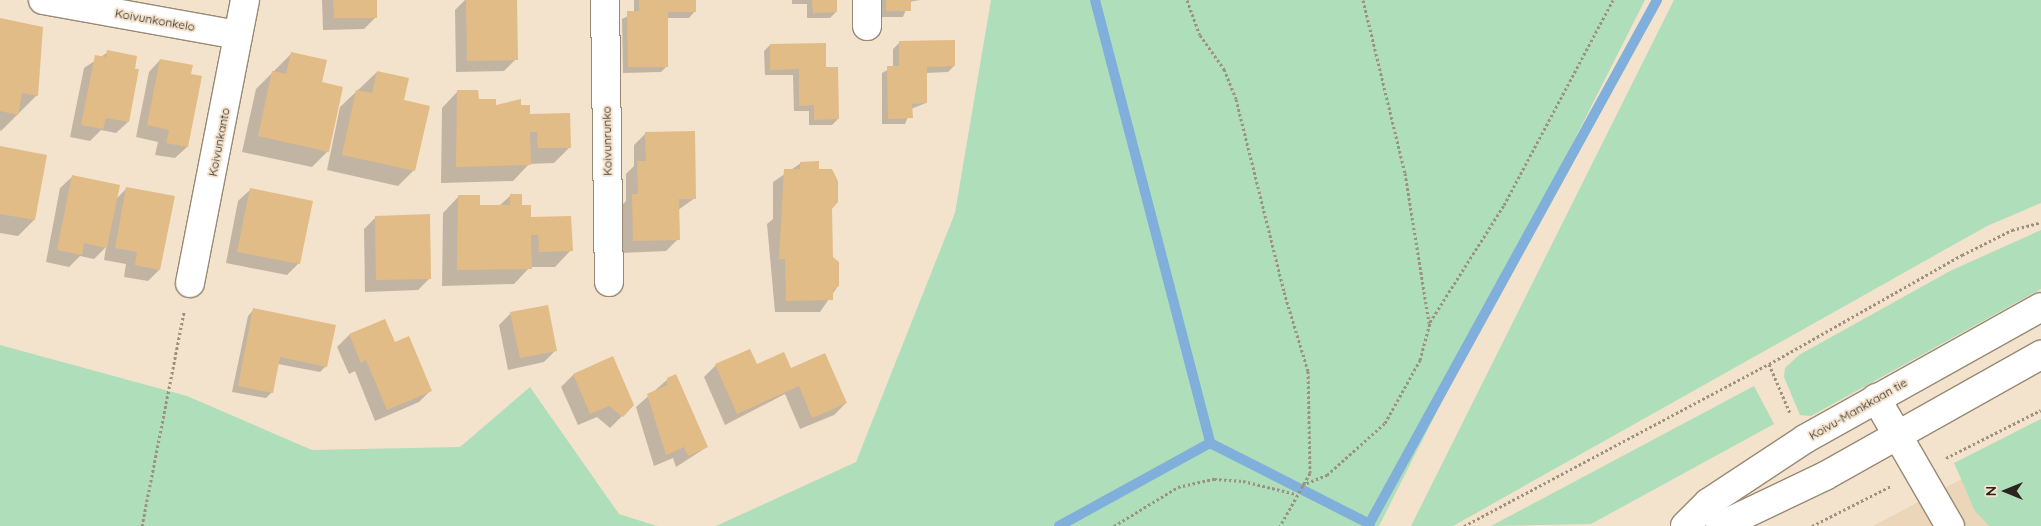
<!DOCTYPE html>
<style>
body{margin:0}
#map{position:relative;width:2041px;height:526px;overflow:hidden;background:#f3e2cc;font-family:Quicksand,sans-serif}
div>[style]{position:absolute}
.built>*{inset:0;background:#ebd6b9}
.green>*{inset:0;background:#afdebb}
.shadow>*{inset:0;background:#0003}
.stream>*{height:10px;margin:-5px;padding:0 5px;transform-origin:5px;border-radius:5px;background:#80afdc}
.building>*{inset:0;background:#e2bc86}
.path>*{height:3px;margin-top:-1.5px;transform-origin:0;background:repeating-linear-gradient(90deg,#9d9181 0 2.5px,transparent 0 5px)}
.roads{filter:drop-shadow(1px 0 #988975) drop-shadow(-1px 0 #988975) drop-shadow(0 1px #988975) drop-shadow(0 -1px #988975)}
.minor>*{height:28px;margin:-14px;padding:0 14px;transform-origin:14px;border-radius:14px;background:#fff}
.major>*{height:28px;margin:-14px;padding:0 14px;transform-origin:14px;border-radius:14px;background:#fff}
span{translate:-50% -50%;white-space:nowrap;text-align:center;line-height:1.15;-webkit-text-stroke:4px #f3e2cc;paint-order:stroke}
.street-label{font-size:12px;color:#2b251d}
.north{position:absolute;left:1981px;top:466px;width:50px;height:50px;-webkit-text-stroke:4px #f3e2cc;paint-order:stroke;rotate:270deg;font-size:14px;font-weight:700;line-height:20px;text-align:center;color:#2b251d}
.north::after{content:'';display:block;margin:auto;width:18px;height:22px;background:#2b251d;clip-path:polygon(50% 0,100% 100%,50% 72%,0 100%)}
</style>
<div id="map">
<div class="built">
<i style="clip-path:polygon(1975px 472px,2041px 526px,1873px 526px)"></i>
</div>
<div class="green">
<i style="clip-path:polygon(991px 0,1645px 0,1379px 526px,716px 526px,856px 462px,955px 213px)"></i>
<i style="clip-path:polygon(1674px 0,2041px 0,2041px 203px,1987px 226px,1453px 526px,1411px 526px)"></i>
<i style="clip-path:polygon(2041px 230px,2041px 289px,1811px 416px,1800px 415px,1784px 377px,1785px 368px,1799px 355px,1950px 271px)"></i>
<i style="clip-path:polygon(0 345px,187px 396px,312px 450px,460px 447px,530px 387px,619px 514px,657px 526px,0 526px)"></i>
<i style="clip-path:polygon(1754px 386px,1774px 424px,1591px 524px,1491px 526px)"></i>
<i style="clip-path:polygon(2041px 419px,2041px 526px,1989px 526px,1975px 511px,1954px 463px)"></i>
</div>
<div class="shadow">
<i style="clip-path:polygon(322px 0,376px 0,376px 17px,364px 29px,323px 30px)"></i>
<i style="clip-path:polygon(465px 0,515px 0,516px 59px,504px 71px,456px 72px,455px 10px)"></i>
<i style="clip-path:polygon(634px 0,694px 0,695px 11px,689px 18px,666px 18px,667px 66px,661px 72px,623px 73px,622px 19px,634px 13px)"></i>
<i style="clip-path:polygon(792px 0,836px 0,836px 12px,830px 18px,807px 18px,807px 4px,792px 4px)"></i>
<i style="clip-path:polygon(880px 0,920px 0,909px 2px,903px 17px,881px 17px)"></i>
<i style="clip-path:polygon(0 19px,37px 95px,1px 131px,0 130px)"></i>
<i style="clip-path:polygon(899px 43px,954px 66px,948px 72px,926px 73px,926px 103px,911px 109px,905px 124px,882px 124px,882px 73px,893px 67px,893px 49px)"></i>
<i style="clip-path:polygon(770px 45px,825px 68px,838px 119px,832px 125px,809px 125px,809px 111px,794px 111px,793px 75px,765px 75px,764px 51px)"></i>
<i style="clip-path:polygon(108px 52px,128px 122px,116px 133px,101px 130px,90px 141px,70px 137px,84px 68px)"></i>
<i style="clip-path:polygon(292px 53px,320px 83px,328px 151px,312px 167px,242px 152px,256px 89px)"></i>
<i style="clip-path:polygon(160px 60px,187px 147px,175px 158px,155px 155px,158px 142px,136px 137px,149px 72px)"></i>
<i style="clip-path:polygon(377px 72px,403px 101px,414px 170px,398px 186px,327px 170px,340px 107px)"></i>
<i style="clip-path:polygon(458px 91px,495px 107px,520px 106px,570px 147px,554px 163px,529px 164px,513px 181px,441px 183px,442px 108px)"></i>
<i style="clip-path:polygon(646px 133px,695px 198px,678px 210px,678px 239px,666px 251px,621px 253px,620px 207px,626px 201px,626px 174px,634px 166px,634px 145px)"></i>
<i style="clip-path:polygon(0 147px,34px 220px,18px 236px,0 233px)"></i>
<i style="clip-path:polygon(801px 163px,818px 170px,831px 209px,832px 258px,838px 286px,820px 312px,775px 312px,767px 224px,773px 219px,773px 182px)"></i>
<i style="clip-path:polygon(72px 177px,116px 199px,127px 188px,159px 270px,148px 281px,124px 277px,126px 264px,104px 260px,106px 247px,94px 259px,80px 256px,69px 267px,46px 262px,60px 188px)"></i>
<i style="clip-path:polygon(250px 190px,299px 263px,287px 275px,226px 263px,238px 201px)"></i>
<i style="clip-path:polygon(511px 195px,529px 218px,571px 250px,555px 267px,530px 267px,514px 284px,442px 286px,443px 213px,459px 196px,479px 207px,499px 206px)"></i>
<i style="clip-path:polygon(376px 217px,429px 279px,418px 290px,365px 292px,364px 229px)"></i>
<i style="clip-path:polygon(254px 309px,326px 366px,320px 372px,278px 364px,272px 392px,266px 398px,232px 392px,248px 316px)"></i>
<i style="clip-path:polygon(511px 313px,556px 350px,544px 362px,508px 370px,499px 325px)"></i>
<i style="clip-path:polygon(384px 321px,394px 344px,431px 390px,419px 402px,375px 421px,355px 371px,349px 374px,337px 347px,349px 335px)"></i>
<i style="clip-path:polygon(612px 358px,622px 416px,610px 428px,597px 417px,578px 425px,561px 387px,573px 375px)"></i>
<i style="clip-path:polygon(716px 365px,790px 371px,846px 403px,834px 415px,800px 429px,785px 394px,725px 425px,704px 377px)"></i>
<i style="clip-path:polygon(668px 379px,707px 447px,676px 467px,673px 458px,654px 466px,636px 407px)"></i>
</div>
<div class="stream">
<i style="left:1095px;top:0;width:458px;rotate:75.4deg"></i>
<i style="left:1210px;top:443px;width:179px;rotate:26.9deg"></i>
<i style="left:1059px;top:526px;width:172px;rotate:-28.8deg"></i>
<i style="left:1368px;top:526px;width:600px;rotate:-61.21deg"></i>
</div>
<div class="building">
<i style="clip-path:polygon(333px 0,377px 0,377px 18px,334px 18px)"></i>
<i style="clip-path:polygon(466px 0,517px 0,518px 60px,467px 61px)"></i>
<i style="clip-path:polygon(639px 0,696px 0,696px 12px,668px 12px,668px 67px,628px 67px,627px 11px,639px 11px)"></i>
<i style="clip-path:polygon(812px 0,837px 0,837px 12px,813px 13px)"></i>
<i style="clip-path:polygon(886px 0,911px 0,911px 11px,886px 11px)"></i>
<i style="clip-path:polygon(0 18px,43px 27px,38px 96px,22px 93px,18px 115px,0 111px)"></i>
<i style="clip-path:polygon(955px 40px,955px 66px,927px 67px,927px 103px,912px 104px,913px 118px,888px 119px,887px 66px,899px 66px,899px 41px)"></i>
<i style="clip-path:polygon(826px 43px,826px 67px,838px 67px,839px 119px,814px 120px,814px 105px,799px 106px,799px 69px,770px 70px,770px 44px)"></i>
<i style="clip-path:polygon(107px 50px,137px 56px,135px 69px,139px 69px,129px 122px,106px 118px,103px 129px,81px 125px,95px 55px,106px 57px)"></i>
<i style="clip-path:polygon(291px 52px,327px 60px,322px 82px,343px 87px,329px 152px,258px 136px,272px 71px,286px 74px)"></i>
<i style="clip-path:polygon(160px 59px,193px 65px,191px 74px,202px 76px,188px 147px,166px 143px,169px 130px,147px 125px)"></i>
<i style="clip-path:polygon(377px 71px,409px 78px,404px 100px,430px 106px,415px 171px,342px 155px,356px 90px,372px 93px)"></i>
<i style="clip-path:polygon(457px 90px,478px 90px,479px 99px,496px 99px,496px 105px,521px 99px,521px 105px,530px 105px,530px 114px,570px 113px,571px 148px,538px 148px,537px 132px,530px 132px,531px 165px,456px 167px)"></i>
<i style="clip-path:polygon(695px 131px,696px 199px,679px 199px,680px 240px,633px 241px,632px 194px,638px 194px,637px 161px,646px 161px,645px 132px)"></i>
<i style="clip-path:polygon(0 146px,47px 155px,35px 220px,0 214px)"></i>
<i style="clip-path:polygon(819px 161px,819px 169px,832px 169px,838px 181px,838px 202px,832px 209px,833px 257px,839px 262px,839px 286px,833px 290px,833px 300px,786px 301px,785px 259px,779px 259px,784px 169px,800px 169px,800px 162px)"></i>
<i style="clip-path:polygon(72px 175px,120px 185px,107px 248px,84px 243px,82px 255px,57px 250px)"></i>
<i style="clip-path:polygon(126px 187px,175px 196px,160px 270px,135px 265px,137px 252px,115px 248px)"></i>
<i style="clip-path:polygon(250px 188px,313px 201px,300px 264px,237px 252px)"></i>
<i style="clip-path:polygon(510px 194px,522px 194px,522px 205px,531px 205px,531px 217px,571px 216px,573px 251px,539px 252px,538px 235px,531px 235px,532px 269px,457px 270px,458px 195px,480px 195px,480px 205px,510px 205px)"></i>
<i style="clip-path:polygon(430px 214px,431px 279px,376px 280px,375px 216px)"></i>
<i style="clip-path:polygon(548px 305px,557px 351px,520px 358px,510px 312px)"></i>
<i style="clip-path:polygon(253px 308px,336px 325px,327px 367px,280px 357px,273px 393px,238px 386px)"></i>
<i style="clip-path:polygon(385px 319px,395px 342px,409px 336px,432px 391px,387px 410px,366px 360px,361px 363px,349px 334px)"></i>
<i style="clip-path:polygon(750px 349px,757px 364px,784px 352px,791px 368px,825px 353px,847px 403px,812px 418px,799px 386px,737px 414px,715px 364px)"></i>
<i style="clip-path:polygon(613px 356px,634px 405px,623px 417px,609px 406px,590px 414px,573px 374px)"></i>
<i style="clip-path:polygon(676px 374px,708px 447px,688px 456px,684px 447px,666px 455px,647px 394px,667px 385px,667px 378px)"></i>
</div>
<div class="path">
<i style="left:1187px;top:0;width:37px;rotate:70deg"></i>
<i style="left:1200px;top:35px;width:42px;rotate:54.8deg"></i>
<i style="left:1224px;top:69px;width:32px;rotate:68deg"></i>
<i style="left:1236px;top:99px;width:199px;rotate:76deg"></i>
<i style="left:1284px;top:292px;width:83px;rotate:73.1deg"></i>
<i style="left:1308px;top:371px;width:102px;rotate:88.9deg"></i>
<i style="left:1310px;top:473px;width:61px;rotate:119.5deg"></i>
<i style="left:1363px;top:0;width:178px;rotate:76.4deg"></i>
<i style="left:1405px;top:173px;width:152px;rotate:80.9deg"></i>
<i style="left:1769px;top:364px;width:53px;rotate:66.8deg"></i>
<i style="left:1946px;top:458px;width:106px;rotate:-26.8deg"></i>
<i style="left:1302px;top:485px;width:27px;rotate:-22deg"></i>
<i style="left:1327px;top:475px;width:78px;rotate:-41.9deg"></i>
<i style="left:1385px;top:423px;width:72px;rotate:-60.9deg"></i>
<i style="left:1420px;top:360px;width:39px;rotate:-75deg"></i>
<i style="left:1430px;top:322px;width:138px;rotate:-57.7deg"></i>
<i style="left:1504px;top:205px;width:232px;rotate:-62deg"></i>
<i style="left:142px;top:526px;width:219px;rotate:-78.9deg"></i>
<i style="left:1114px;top:526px;width:75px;rotate:-31.4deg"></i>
<i style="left:1178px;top:487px;width:37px;rotate:-13deg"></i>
<i style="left:1214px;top:479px;width:29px;rotate:4deg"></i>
<i style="left:1243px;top:481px;width:55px;rotate:13.8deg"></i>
<i style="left:1464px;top:526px;width:345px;rotate:-28deg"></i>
<i style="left:1769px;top:364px;width:222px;rotate:-29.5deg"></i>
<i style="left:1962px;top:255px;width:56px;rotate:-26.6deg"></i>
<i style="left:2012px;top:230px;width:30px;rotate:-15deg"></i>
<i style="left:1812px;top:526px;width:89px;rotate:-26.9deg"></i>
</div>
<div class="roads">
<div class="minor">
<i style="left:43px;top:0;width:198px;rotate:10.2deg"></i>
<i style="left:605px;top:0;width:282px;rotate:89.2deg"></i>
<i style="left:867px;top:0;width:26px;rotate:90deg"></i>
<i style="left:190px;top:283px;width:288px;rotate:-79deg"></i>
<i style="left:1876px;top:398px;width:148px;rotate:60deg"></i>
</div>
<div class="major">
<i style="left:1685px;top:526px;width:33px;rotate:-45deg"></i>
<i style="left:1708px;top:503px;width:116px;rotate:-33.4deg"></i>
<i style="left:1805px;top:439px;width:270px;rotate:-29.2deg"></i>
<i style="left:1720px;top:526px;width:116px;rotate:-25.5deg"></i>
<i style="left:1825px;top:476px;width:248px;rotate:-29.3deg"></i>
</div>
</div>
<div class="street-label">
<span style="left:155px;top:20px;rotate:10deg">Koivunkonkelo</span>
<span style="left:607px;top:141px;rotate:-91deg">Koivunrunko</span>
<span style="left:219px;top:142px;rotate:-79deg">Koivunkanto</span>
<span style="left:1858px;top:409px;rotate:-30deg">Koivu-Mankkaan tie</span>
</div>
<div class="north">N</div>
</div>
